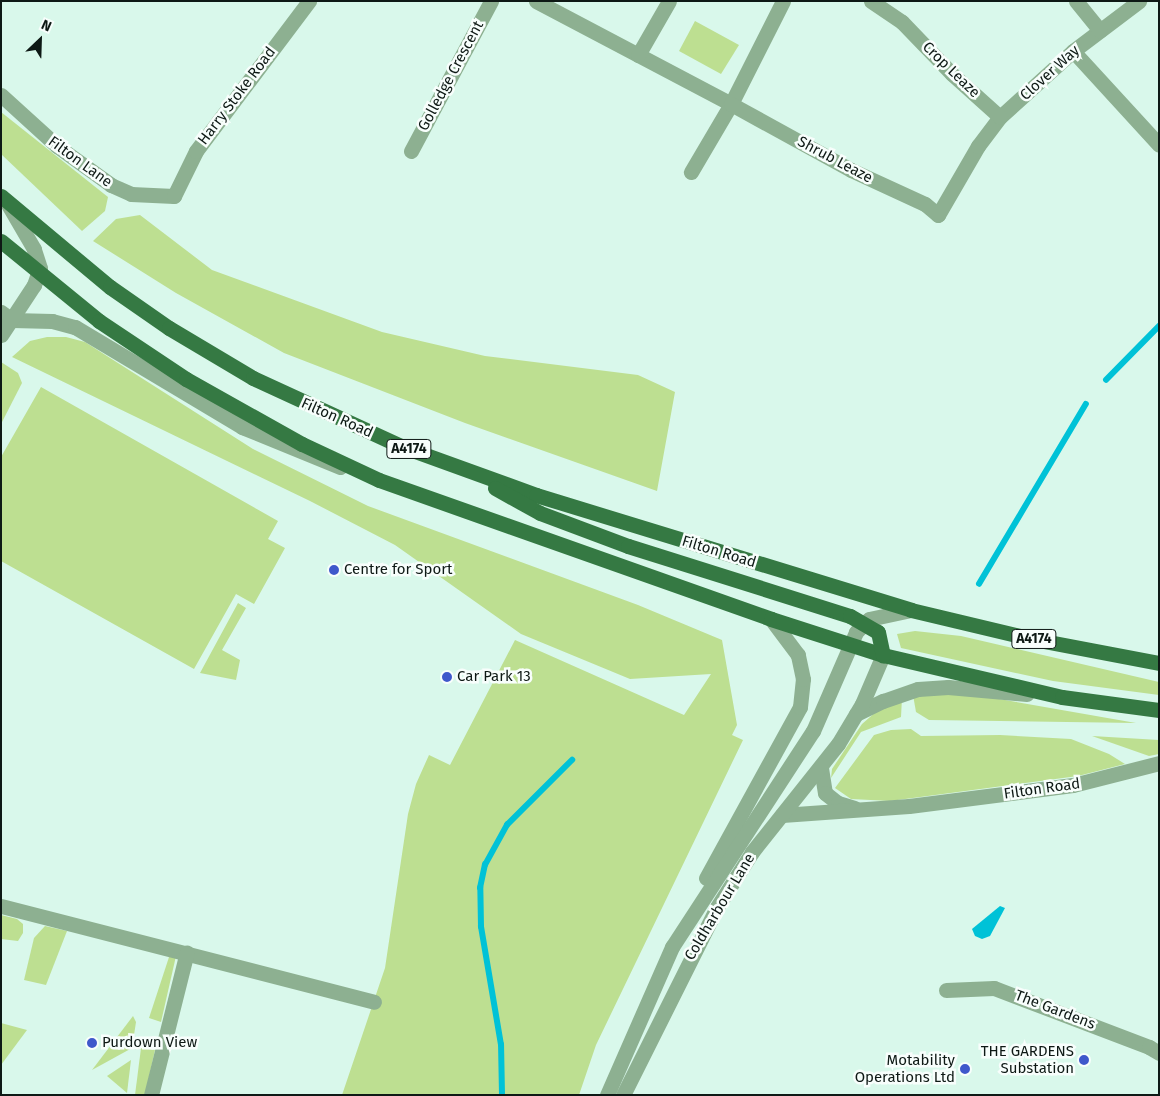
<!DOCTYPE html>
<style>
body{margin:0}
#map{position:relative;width:1160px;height:1096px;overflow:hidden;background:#d9f8eb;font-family:"Fira Sans",sans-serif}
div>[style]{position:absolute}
.green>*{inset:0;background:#bddf91}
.water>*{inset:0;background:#00c2d7}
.stream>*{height:5.5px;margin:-2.75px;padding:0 2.75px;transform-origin:2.75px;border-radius:2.75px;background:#00c2d7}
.minor>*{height:15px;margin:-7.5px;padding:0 7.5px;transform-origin:7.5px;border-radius:7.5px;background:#8db091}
.major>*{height:15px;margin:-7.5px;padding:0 7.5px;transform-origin:7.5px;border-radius:7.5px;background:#357943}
.dots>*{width:14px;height:14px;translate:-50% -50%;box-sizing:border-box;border:2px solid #f8fefc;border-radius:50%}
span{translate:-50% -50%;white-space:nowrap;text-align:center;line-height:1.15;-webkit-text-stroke:5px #f8fefc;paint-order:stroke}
.shield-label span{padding:1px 4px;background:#f8fefc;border:1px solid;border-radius:4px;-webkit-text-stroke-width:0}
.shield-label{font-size:14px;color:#0e1915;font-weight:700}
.street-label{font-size:15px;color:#0e1915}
.poi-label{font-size:15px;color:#0e1915}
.left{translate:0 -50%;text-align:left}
.right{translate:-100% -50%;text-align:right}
.frame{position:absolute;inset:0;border:2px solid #0e1915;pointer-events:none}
.north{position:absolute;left:15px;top:15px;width:50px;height:50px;-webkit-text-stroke:4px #f8fefc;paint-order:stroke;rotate:24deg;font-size:14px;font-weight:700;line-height:20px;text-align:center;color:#0e1915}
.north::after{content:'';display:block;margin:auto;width:18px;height:22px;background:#0e1915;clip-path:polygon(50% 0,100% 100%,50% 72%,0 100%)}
</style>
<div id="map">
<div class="green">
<i style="clip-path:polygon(695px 21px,739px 45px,721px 74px,679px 51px)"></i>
<i style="clip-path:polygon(1px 112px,108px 197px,105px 211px,82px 231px,1px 154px)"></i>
<i style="clip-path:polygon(140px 215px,212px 270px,382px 332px,485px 356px,638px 375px,675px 392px,657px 491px,465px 423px,284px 353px,176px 293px,93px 241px,116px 219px)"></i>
<i style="clip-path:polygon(47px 337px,66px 337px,85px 342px,253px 449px,368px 506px,638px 605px,722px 640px,737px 725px,732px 735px,743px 740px,596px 1045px,579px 1095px,342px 1095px,385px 968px,408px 814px,416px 784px,429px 755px,450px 765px,515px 640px,684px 715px,711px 674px,630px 679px,521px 634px,395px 545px,310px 501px,12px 357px,30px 341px)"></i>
<i style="clip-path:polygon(1px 362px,18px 373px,22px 383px,1px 424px)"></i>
<i style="clip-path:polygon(41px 387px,278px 521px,268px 539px,285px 548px,254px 604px,236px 594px,194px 669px,1px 561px,1px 457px)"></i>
<i style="clip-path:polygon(238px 603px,246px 608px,222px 650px,240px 660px,236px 680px,200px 673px)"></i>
<i style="clip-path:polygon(915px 631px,961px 636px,1159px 682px,1159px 695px,1053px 681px,901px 648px,897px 634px)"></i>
<i style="clip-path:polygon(920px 694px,976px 695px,1136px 723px,929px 720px,916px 712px,913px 695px)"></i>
<i style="clip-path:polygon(902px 698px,901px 717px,861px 732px,831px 778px,832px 769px,862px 724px,878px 710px)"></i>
<i style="clip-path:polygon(911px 729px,921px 736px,1000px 735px,1071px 739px,1109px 754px,1125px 764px,1078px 776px,890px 801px,851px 799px,835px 788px,874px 735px,891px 730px)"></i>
<i style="clip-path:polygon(1092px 736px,1159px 740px,1159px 754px,1149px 756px)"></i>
<i style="clip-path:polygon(1px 915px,17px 919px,23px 924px,23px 933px,18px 941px,1px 939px)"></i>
<i style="clip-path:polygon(45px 926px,67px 931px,46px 985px,24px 980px,34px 938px)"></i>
<i style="clip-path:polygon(170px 954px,176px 956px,161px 1022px,149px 1018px)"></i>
<i style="clip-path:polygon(133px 1016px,136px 1022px,132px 1048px,92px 1070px)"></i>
<i style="clip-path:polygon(1px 1023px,27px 1030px,1px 1065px)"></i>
<i style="clip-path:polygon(141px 1048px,155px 1050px,145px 1095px,135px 1095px)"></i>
<i style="clip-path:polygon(131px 1060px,127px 1093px,107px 1076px)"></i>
</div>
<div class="water">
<i style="clip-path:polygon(1000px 906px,1005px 908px,990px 936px,982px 939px,975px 936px,972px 929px)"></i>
</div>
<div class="stream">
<i style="left:1106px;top:380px;width:76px;rotate:-45.5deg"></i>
<i style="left:979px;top:584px;width:209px;rotate:-59.3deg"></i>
<i style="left:502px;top:1095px;width:50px;rotate:-91.1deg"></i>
<i style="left:501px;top:1045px;width:120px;rotate:-99.6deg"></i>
<i style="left:481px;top:927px;width:39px;rotate:-91deg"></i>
<i style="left:480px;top:888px;width:24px;rotate:-78deg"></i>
<i style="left:485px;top:865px;width:46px;rotate:-61.2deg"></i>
<i style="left:507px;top:825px;width:92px;rotate:-45deg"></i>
</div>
<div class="minor">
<i style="left:536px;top:1px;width:221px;rotate:27.8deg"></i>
<i style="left:731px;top:104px;width:79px;rotate:120.5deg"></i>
<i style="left:783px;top:1px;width:115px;rotate:116.8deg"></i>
<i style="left:731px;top:104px;width:137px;rotate:28.8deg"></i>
<i style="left:851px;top:170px;width:81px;rotate:24.7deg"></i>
<i style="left:925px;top:204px;width:17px;rotate:40deg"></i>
<i style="left:938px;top:215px;width:80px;rotate:-59.9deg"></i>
<i style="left:978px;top:146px;width:36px;rotate:-53deg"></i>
<i style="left:1000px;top:117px;width:98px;rotate:-42.1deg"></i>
<i style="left:1073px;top:51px;width:83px;rotate:-37.1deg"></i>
<i style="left:871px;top:1px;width:37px;rotate:34deg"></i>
<i style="left:902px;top:22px;width:72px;rotate:46.1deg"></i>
<i style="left:952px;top:74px;width:64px;rotate:41.9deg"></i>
<i style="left:1076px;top:1px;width:38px;rotate:51deg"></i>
<i style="left:1073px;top:51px;width:127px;rotate:47.5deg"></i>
<i style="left:638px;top:55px;width:62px;rotate:-60.1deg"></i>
<i style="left:1px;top:95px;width:76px;rotate:42.3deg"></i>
<i style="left:57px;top:146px;width:67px;rotate:35.8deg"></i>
<i style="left:111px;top:185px;width:22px;rotate:24deg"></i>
<i style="left:131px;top:194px;width:43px;rotate:2.7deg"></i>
<i style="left:174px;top:196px;width:50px;rotate:-63.9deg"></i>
<i style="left:196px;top:151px;width:188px;rotate:-53deg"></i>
<i style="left:411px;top:151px;width:170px;rotate:-61.9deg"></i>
<i style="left:1px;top:312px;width:14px;rotate:36deg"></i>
<i style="left:12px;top:320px;width:40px;rotate:1.4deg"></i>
<i style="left:52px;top:321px;width:24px;rotate:15deg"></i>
<i style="left:75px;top:327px;width:195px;rotate:30.9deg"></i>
<i style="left:242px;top:427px;width:106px;rotate:22.2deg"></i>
<i style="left:1px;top:335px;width:60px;rotate:-56.6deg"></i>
<i style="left:34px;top:285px;width:18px;rotate:-71deg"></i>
<i style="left:40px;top:268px;width:20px;rotate:-108deg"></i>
<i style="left:34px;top:249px;width:56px;rotate:-120.3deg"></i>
<i style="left:856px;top:714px;width:30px;rotate:-26deg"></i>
<i style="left:883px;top:701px;width:37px;rotate:-19deg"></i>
<i style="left:918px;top:689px;width:30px;rotate:-4deg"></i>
<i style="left:948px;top:687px;width:79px;rotate:5.1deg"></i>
<i style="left:821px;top:768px;width:25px;rotate:81deg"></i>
<i style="left:825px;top:793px;width:16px;rotate:38deg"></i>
<i style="left:838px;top:803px;width:17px;rotate:17deg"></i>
<i style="left:782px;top:815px;width:127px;rotate:-4.1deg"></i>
<i style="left:909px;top:806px;width:165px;rotate:-7.3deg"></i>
<i style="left:1073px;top:785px;width:89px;rotate:-14.3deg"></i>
<i style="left:706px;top:878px;width:195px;rotate:-61.2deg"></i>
<i style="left:800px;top:707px;width:28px;rotate:-84deg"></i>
<i style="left:803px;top:679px;width:25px;rotate:-102deg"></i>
<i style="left:798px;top:655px;width:45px;rotate:-126.9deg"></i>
<i style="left:1px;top:906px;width:385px;rotate:14.4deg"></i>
<i style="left:946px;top:990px;width:48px;rotate:-2.4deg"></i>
<i style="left:994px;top:988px;width:166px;rotate:20.8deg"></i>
<i style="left:1149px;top:1047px;width:12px;rotate:31deg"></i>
<i style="left:151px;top:1095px;width:147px;rotate:-75.9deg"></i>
<i style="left:607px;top:1095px;width:162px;rotate:-66.3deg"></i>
<i style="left:672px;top:947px;width:258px;rotate:-56.9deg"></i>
<i style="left:813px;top:731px;width:108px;rotate:-66.5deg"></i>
<i style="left:856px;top:632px;width:18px;rotate:-45deg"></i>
<i style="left:869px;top:619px;width:43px;rotate:-12.1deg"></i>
<i style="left:623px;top:1095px;width:210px;rotate:-63.4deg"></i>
<i style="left:717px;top:907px;width:65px;rotate:-57.5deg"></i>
<i style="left:752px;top:852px;width:138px;rotate:-51.5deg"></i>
<i style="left:838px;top:744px;width:47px;rotate:-59deg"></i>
<i style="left:862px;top:704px;width:53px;rotate:-66.8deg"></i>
</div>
<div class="major">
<i style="left:1px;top:196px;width:142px;rotate:39.9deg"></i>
<i style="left:110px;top:287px;width:72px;rotate:34.8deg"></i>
<i style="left:169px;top:328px;width:98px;rotate:30.8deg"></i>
<i style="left:253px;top:378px;width:163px;rotate:24.7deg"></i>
<i style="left:401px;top:446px;width:144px;rotate:19.9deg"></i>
<i style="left:536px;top:495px;width:392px;rotate:17deg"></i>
<i style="left:911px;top:610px;width:125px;rotate:13.4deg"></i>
<i style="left:1033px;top:639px;width:128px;rotate:10.8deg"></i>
<i style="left:1px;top:241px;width:127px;rotate:39.2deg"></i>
<i style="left:99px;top:321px;width:105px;rotate:33.7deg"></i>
<i style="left:186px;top:379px;width:133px;rotate:29.3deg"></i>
<i style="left:302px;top:444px;width:85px;rotate:25.1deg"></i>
<i style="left:379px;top:480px;width:416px;rotate:19.5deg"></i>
<i style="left:771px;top:619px;width:118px;rotate:17.8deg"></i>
<i style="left:883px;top:655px;width:184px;rotate:13.2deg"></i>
<i style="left:1062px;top:697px;width:98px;rotate:7.6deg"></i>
<i style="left:495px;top:488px;width:51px;rotate:29.1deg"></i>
<i style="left:540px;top:513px;width:94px;rotate:20.6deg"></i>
<i style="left:628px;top:546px;width:233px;rotate:17.5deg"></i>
<i style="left:850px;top:616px;width:32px;rotate:30deg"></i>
<i style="left:878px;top:632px;width:24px;rotate:78deg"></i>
</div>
<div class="dots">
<i style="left:334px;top:570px;background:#3f58cb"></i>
<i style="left:447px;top:677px;background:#3f58cb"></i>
<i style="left:92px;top:1043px;background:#3f58cb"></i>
<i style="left:1084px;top:1060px;background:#3f58cb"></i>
<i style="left:965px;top:1069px;background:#3f58cb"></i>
</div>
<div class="shield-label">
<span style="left:409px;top:449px">A4174</span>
<span style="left:1034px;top:639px">A4174</span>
</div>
<div class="street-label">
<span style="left:951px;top:70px;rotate:44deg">Crop Leaze</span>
<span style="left:1050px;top:73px;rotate:-42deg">Clover Way</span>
<span style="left:451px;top:76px;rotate:-62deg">Golledge Crescent</span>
<span style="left:237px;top:96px;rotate:-53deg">Harry Stoke Road</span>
<span style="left:835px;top:160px;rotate:28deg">Shrub Leaze</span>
<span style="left:80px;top:162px;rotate:36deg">Filton Lane</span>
<span style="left:337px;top:418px;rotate:24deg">Filton Road</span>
<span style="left:719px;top:552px;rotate:17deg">Filton Road</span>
<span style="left:1042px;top:789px;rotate:-8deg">Filton Road</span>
<span style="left:720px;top:907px;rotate:-59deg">Coldharbour Lane</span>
<span style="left:1055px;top:1010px;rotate:21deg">The Gardens</span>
</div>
<div class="poi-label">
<span class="left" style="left:344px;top:570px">Centre for Sport</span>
<span class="left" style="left:457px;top:677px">Car Park 13</span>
<span class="left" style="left:102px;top:1043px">Purdown View</span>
<span class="right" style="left:1074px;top:1060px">THE GARDENS<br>Substation</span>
<span class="right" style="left:955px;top:1069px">Motability<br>Operations Ltd</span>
</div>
<div class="frame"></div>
<div class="north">N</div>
</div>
